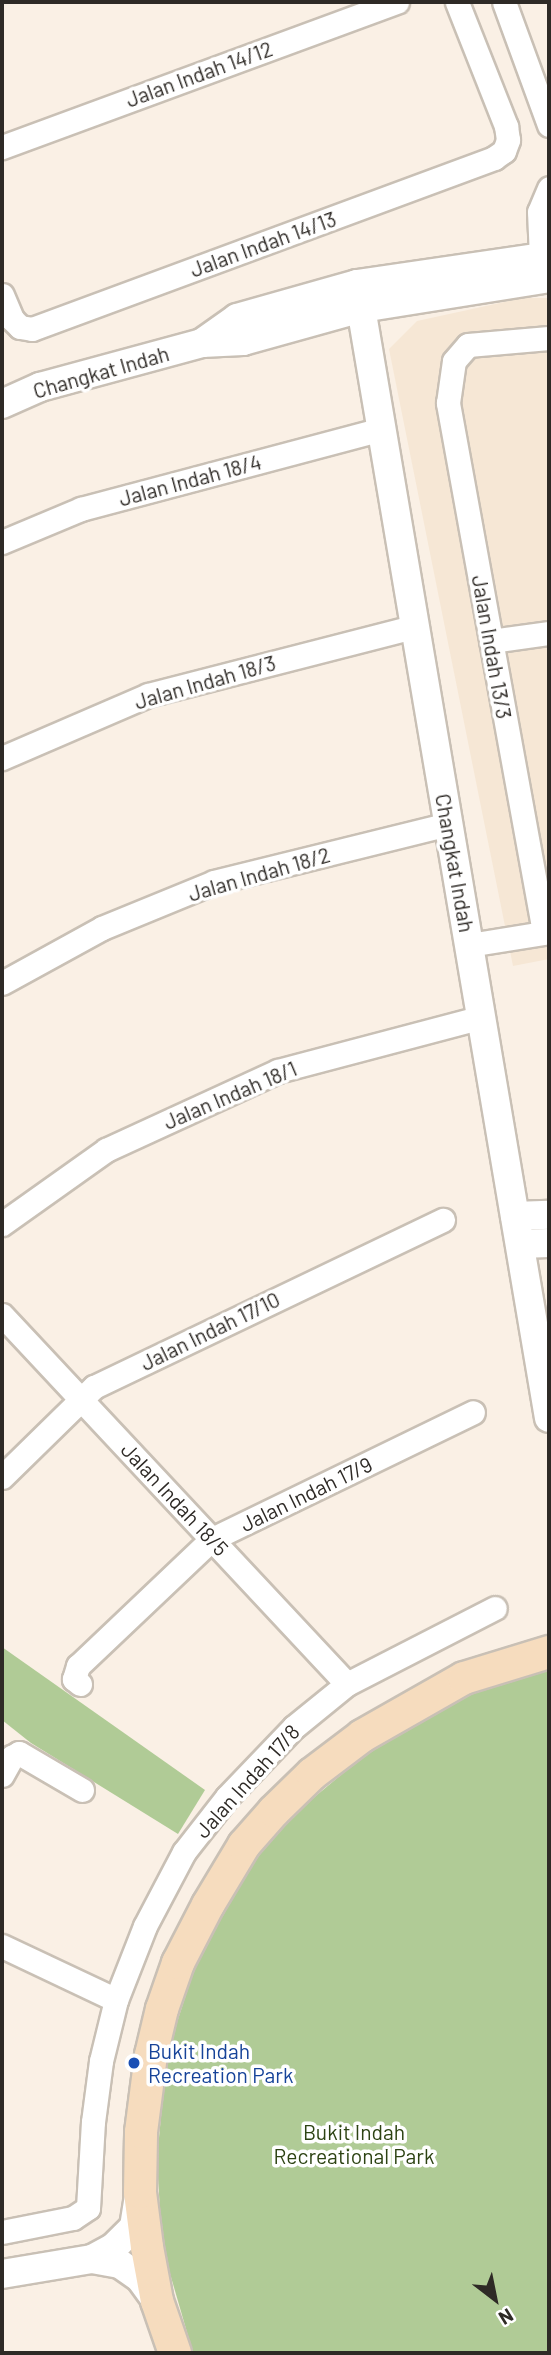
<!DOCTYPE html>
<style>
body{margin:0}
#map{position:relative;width:551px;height:2355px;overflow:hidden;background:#faf0e5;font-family:Barlow,sans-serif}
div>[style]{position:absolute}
.built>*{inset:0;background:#f6e7d5}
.green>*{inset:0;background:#b0cb96}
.roads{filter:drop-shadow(2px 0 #c9c0b5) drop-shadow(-2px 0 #c9c0b5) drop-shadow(0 2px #c9c0b5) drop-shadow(0 -2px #c9c0b5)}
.minor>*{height:23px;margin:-11.5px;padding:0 11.5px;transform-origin:11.5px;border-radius:11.5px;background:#fff}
.tertiary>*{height:28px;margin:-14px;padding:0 14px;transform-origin:14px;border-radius:14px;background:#fff}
.secondary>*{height:32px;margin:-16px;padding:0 16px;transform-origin:16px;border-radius:16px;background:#f6dcbe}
.dots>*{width:19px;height:19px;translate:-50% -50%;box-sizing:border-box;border:4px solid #fff;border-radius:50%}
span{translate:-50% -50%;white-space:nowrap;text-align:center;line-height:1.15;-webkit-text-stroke:7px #fff;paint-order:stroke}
.street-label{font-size:21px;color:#2e2a26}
.transit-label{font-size:21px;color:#164399}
.left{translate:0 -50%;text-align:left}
.park-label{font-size:21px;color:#2d4313}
.frame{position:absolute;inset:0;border:4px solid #2e2a26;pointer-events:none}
.north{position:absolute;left:460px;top:2264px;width:70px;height:70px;-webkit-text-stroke:5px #fff;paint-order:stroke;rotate:148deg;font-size:19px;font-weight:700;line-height:28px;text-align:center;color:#2e2a26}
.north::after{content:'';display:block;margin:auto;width:24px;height:32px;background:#2e2a26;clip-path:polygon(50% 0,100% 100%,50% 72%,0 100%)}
</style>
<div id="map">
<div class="built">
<i style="clip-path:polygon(523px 298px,549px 298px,549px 959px,513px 966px,389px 349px,417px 321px)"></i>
</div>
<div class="green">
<i style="clip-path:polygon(2px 1647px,205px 1790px,178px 1834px,31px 1743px,2px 1720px)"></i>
<i style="clip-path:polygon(549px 1669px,549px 2353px,193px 2353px,162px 2246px,157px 2159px,167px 2053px,194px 1970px,219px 1916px,256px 1857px,287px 1820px,372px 1749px,468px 1694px)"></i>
</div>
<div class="roads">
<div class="minor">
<i style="left:504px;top:2px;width:131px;rotate:69.9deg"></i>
<i style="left:2px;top:147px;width:421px;rotate:-20.2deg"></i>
<i style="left:541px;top:257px;width:45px;rotate:-92.5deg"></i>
<i style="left:539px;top:212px;width:26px;rotate:-67deg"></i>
<i style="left:2px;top:295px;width:26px;rotate:67deg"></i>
<i style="left:12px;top:319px;width:11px;rotate:45deg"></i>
<i style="left:20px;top:327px;width:12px;rotate:9deg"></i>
<i style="left:32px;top:329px;width:493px;rotate:-20.3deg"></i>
<i style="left:494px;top:158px;width:12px;rotate:-35deg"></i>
<i style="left:504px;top:151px;width:12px;rotate:-70deg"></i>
<i style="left:508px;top:140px;width:14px;rotate:-98deg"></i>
<i style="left:506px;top:126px;width:133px;rotate:-111.6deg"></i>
<i style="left:2px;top:542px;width:86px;rotate:-22.7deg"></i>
<i style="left:81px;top:509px;width:311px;rotate:-14.9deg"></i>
<i style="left:491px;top:641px;width:59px;rotate:-7.9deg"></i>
<i style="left:2px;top:758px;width:159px;rotate:-23.3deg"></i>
<i style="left:148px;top:695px;width:277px;rotate:-14.4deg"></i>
<i style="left:544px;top:932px;width:538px;rotate:-100.29deg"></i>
<i style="left:448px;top:403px;width:42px;rotate:-81.9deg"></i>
<i style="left:454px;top:361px;width:21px;rotate:-49deg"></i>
<i style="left:468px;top:345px;width:81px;rotate:-4.9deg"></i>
<i style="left:469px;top:945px;width:81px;rotate:-9.2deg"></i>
<i style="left:2px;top:983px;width:114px;rotate:-28.8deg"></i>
<i style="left:102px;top:928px;width:121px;rotate:-22.3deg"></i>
<i style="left:214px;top:882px;width:242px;rotate:-13.9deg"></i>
<i style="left:2px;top:1224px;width:128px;rotate:-35.4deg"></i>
<i style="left:106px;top:1150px;width:189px;rotate:-24.7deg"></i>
<i style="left:278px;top:1071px;width:211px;rotate:-14.8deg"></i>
<i style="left:2px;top:1315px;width:505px;rotate:46.93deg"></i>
<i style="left:2px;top:1477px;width:129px;rotate:-44.4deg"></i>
<i style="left:94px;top:1387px;width:387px;rotate:-25.6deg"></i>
<i style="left:80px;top:1684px;width:8px;rotate:-140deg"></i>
<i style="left:74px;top:1679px;width:14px;rotate:-73deg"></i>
<i style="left:78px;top:1666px;width:185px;rotate:-43.5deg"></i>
<i style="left:212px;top:1539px;width:290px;rotate:-25.9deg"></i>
<i style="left:2px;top:1775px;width:21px;rotate:-61deg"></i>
<i style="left:12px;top:1757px;width:8px;rotate:-30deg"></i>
<i style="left:19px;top:1753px;width:73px;rotate:30.4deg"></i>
<i style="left:2px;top:1946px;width:126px;rotate:25.3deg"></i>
<i style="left:2px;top:2232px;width:72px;rotate:-11.2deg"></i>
<i style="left:73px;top:2218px;width:18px;rotate:-34deg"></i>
<i style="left:88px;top:2208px;width:86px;rotate:-86.7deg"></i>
<i style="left:93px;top:2122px;width:62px;rotate:-82.5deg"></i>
<i style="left:101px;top:2061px;width:63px;rotate:-76.2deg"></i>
<i style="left:116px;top:2000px;width:79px;rotate:-68.6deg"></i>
<i style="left:145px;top:1926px;width:84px;rotate:-62.2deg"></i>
<i style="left:184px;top:1852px;width:70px;rotate:-52deg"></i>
<i style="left:227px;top:1797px;width:97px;rotate:-46.3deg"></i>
<i style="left:294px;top:1727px;width:68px;rotate:-39.1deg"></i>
<i style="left:347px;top:1684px;width:166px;rotate:-27.2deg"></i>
</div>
<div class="tertiary">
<i style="left:357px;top:284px;width:1150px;rotate:80.39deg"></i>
<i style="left:202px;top:343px;width:43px;rotate:-35.5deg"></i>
<i style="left:237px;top:318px;width:125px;rotate:-15.8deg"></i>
<i style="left:357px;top:284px;width:194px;rotate:-8.3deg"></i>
<i style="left:2px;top:404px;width:42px;rotate:-24.1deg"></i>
<i style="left:40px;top:387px;width:168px;rotate:-15.2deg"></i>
<i style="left:202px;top:343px;width:41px;rotate:-2.8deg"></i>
<i style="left:243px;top:341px;width:123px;rotate:-15.5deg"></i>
<i style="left:362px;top:308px;width:189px;rotate:-9.1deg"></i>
<i style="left:515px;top:1216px;width:34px;rotate:-2deg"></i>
<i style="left:520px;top:1244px;width:29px;rotate:-2deg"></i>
<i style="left:92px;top:2259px;width:28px;rotate:10deg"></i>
<i style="left:120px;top:2264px;width:24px;rotate:35deg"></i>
<i style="left:140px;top:2278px;width:29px;rotate:54deg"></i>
<i style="left:2px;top:2274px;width:91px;rotate:-9.5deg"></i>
<i style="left:92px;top:2259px;width:24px;rotate:-28deg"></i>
<i style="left:113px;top:2248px;width:30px;rotate:-45deg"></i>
<i style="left:134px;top:2227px;width:30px;rotate:-81deg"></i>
</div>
<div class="secondary">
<i style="left:175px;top:2353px;width:55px;rotate:-109.1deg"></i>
<i style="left:157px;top:2301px;width:55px;rotate:-100.5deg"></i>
<i style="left:147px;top:2247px;width:55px;rotate:-97.3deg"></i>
<i style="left:140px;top:2192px;width:60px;rotate:-89deg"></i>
<i style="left:141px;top:2132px;width:78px;rotate:-82.6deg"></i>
<i style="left:151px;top:2055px;width:47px;rotate:-76.6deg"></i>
<i style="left:162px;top:2009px;width:49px;rotate:-70.8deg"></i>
<i style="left:178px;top:1963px;width:65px;rotate:-62.7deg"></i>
<i style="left:208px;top:1905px;width:70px;rotate:-59deg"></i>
<i style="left:244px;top:1845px;width:45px;rotate:-48.6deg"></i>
<i style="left:274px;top:1811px;width:53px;rotate:-44.2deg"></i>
<i style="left:312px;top:1774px;width:63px;rotate:-37.2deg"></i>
<i style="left:362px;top:1736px;width:117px;rotate:-29.6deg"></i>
<i style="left:464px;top:1678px;width:89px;rotate:-17deg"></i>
</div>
</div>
<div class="dots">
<i style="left:134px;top:2063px;background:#1a4fb4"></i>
</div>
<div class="street-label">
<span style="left:199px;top:74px;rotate:-20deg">Jalan Indah 14/12</span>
<span style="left:263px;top:244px;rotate:-20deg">Jalan Indah 14/13</span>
<span style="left:101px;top:372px;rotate:-16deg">Changkat Indah</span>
<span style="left:190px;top:480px;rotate:-15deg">Jalan Indah 18/4</span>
<span style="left:492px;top:647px;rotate:80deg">Jalan Indah 13/3</span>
<span style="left:205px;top:682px;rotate:-16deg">Jalan Indah 18/3</span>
<span style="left:455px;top:863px;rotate:80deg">Changkat Indah</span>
<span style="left:259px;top:874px;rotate:-16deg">Jalan Indah 18/2</span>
<span style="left:230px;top:1095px;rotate:-23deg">Jalan Indah 18/1</span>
<span style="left:210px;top:1331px;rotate:-26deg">Jalan Indah 17/10</span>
<span style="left:306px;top:1494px;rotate:-26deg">Jalan Indah 17/9</span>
<span style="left:175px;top:1499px;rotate:47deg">Jalan Indah 18/5</span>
<span style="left:247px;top:1781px;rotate:-48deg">Jalan Indah 17/8</span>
</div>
<div class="transit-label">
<span class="left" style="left:148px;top:2063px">Bukit Indah<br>Recreation Park</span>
</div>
<div class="park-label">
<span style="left:354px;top:2144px">Bukit Indah<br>Recreational Park</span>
</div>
<div class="frame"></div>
<div class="north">N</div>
</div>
